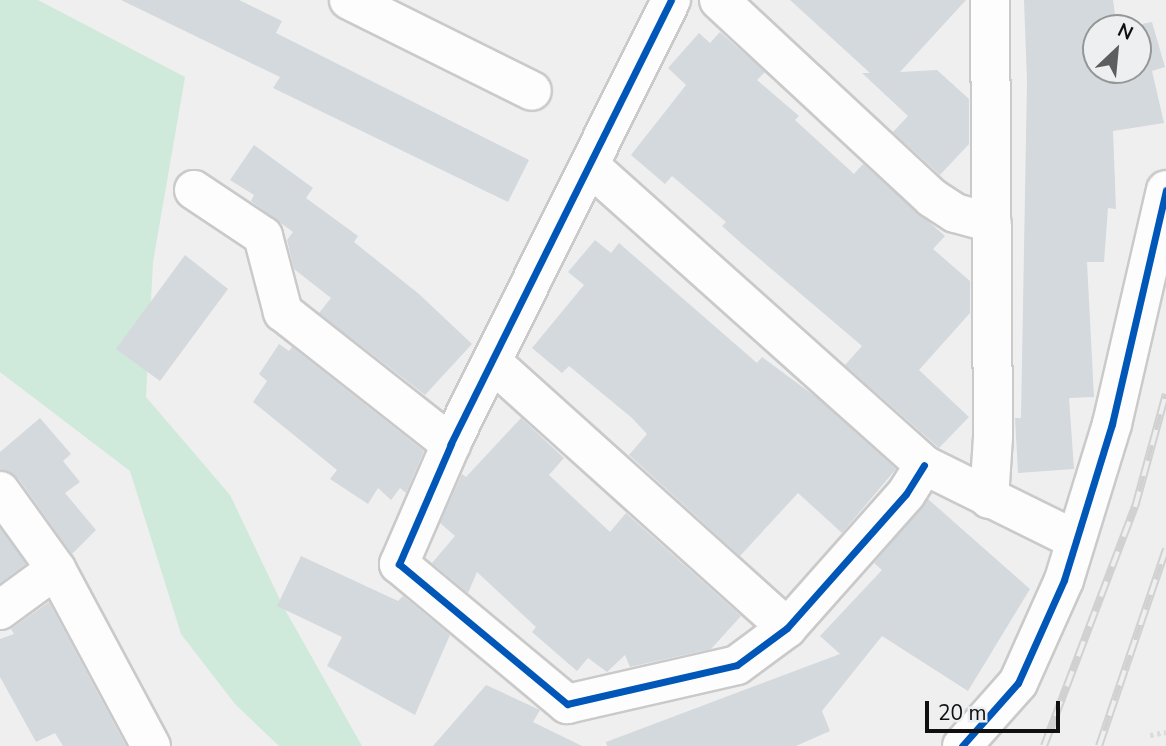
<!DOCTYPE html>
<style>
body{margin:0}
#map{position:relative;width:1166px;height:746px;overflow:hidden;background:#efefef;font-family:"Nunito Sans",sans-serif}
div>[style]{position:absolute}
.green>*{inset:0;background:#cfe9db}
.building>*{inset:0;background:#d4d9dd}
.path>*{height:4.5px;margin-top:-2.25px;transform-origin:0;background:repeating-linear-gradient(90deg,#dbdbdb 0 3.5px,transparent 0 7px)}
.roads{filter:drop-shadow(2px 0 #cacaca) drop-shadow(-2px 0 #cacaca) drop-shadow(0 2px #cacaca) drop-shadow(0 -2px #cacaca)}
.minor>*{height:38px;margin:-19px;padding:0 19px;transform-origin:19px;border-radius:19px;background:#fdfdfd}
.rail>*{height:8px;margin-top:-4px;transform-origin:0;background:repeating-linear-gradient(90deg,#eeeff0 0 16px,#d1d1d1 0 32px);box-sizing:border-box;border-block:2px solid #d1d1d1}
.cycleway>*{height:7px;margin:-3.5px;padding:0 3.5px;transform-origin:3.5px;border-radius:3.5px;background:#0057b8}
span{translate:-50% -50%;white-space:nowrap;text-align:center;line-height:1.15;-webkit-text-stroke:5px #eeeff0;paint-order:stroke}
.north{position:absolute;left:1082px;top:14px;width:70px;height:70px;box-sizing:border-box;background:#eeeff0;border:2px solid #959696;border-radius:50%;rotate:26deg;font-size:19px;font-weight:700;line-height:28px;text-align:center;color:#101010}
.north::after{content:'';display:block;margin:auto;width:24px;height:32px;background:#5e5e5e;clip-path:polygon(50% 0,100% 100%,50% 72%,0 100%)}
.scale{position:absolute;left:925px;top:701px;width:135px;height:32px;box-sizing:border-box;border:4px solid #101010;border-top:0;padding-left:9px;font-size:21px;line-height:24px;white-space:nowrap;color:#101010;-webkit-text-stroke:5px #eeeff0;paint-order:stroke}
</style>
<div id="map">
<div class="green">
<i style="clip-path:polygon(0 0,38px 0,185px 77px,153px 262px,146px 397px,230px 495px,284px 608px,362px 746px,279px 746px,235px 704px,181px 634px,130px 471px,0 372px)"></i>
</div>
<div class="building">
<i style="clip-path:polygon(121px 0,239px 0,282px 21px,276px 33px,529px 160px,508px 202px,273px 88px,280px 77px)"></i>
<i style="clip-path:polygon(790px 0,966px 0,900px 72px,937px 70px,969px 99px,969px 144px,940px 175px,893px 132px,908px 116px,862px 73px,870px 73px)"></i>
<i style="clip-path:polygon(1024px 0,1113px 0,1117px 28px,1096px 28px,1096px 70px,1138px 70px,1138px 28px,1122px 28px,1152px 22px,1165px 67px,1152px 71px,1164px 123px,1113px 131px,1116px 209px,1108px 208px,1104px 262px,1087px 262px,1094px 397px,1069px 398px,1074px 469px,1018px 473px,1015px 418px,1021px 418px,1027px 81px)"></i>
<i style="clip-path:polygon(720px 32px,765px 72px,757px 80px,799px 116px,795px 120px,854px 174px,863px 164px,945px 236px,933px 249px,970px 281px,970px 313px,919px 370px,969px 417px,939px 448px,845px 365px,862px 346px,741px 243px,722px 226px,726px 222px,672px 176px,665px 184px,631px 155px,686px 85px,668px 68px,699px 33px,710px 43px)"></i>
<i style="clip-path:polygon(254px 145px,313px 188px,306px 198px,358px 236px,354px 242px,419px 294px,472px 344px,425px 395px,319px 313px,331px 298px,294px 269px,287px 240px,293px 232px,251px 201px,254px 195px,230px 180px)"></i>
<i style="clip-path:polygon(595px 240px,611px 253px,619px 243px,757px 363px,762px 357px,816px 397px,896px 469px,842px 533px,798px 493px,740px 556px,629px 455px,647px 434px,632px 418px,569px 366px,562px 373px,532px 348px,584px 285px,568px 272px)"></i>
<i style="clip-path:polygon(185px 255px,228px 289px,160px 381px,116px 349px)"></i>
<i style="clip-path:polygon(279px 344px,289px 351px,292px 347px,424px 451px,406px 493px,400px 488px,391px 500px,378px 488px,368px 504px,330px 479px,337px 470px,253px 402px,267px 381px,259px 374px)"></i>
<i style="clip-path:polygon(40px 418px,71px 454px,63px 461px,80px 482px,65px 493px,96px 530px,72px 554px,18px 478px,0 469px,0 452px)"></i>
<i style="clip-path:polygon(521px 418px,564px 458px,549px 475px,610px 532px,626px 513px,741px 616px,711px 649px,630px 667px,625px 655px,607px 672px,588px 658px,577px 671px,532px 632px,536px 627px,477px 572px,468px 593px,432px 563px,455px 536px,440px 523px,462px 474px,466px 477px)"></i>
<i style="clip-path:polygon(928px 499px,1030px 589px,968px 691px,882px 636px,822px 711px,830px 731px,796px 746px,607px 746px,606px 742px,840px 654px,820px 636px,882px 570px,874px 563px)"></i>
<i style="clip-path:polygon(0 528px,26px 564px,0 583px)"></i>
<i style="clip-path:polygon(301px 556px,398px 601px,403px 596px,450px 635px,415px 715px,327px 666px,342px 637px,277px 606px)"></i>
<i style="clip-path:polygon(49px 602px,126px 746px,63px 746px,55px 733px,36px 742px,0 677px,0 639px,14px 634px,11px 629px)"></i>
<i style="clip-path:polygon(486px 685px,540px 710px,533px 722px,582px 746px,433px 746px)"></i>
</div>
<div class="path">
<i style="left:1150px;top:735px;width:16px;rotate:-11deg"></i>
</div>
<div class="roads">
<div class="minor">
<i style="left:349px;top:0;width:204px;rotate:26.4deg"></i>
<i style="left:671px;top:0;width:496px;rotate:116.4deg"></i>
<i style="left:451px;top:444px;width:131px;rotate:113.4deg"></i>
<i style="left:399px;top:564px;width:219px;rotate:39.8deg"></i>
<i style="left:567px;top:704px;width:174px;rotate:-12.9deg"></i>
<i style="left:737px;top:665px;width:62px;rotate:-36.5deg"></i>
<i style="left:787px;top:628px;width:179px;rotate:-48.4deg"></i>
<i style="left:906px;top:494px;width:34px;rotate:-58deg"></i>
<i style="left:719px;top:0;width:291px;rotate:42.9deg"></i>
<i style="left:932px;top:198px;width:27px;rotate:33deg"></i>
<i style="left:955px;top:213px;width:38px;rotate:15deg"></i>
<i style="left:591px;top:167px;width:447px;rotate:41.8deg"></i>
<i style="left:924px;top:465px;width:169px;rotate:26.3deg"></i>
<i style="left:194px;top:190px;width:83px;rotate:33.7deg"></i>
<i style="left:263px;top:236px;width:79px;rotate:75.3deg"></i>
<i style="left:283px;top:312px;width:214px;rotate:38.2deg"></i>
<i style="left:493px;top:363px;width:396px;rotate:42deg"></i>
<i style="left:0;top:491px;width:96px;rotate:54.3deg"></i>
<i style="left:56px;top:569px;width:201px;rotate:61.8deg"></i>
<i style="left:989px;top:499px;width:62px;rotate:-86.3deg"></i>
<i style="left:993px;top:437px;width:437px;rotate:-90.4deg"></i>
<i style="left:0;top:610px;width:69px;rotate:-36.2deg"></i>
<i style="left:962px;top:746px;width:84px;rotate:-48.4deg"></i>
<i style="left:1018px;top:683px;width:113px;rotate:-65.9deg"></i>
<i style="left:1064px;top:580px;width:163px;rotate:-72.9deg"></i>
<i style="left:1112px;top:424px;width:240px;rotate:-77deg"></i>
</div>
</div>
<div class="rail">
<i style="left:1044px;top:746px;width:256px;rotate:-69.2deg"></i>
<i style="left:1135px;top:507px;width:117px;rotate:-74.7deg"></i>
<i style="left:1099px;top:746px;width:208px;rotate:-71.2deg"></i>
</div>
<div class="cycleway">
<i style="left:671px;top:0;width:496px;rotate:116.4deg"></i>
<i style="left:451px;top:444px;width:131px;rotate:113.4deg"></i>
<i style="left:399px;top:564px;width:219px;rotate:39.8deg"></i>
<i style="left:567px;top:704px;width:174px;rotate:-12.9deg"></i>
<i style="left:737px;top:665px;width:62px;rotate:-36.5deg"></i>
<i style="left:787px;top:628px;width:179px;rotate:-48.4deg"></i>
<i style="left:906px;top:494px;width:34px;rotate:-58deg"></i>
<i style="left:962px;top:746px;width:84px;rotate:-48.4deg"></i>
<i style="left:1018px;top:683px;width:113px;rotate:-65.9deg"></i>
<i style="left:1064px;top:580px;width:163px;rotate:-72.9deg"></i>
<i style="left:1112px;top:424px;width:240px;rotate:-77deg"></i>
</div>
<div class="north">N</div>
<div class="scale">20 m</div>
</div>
